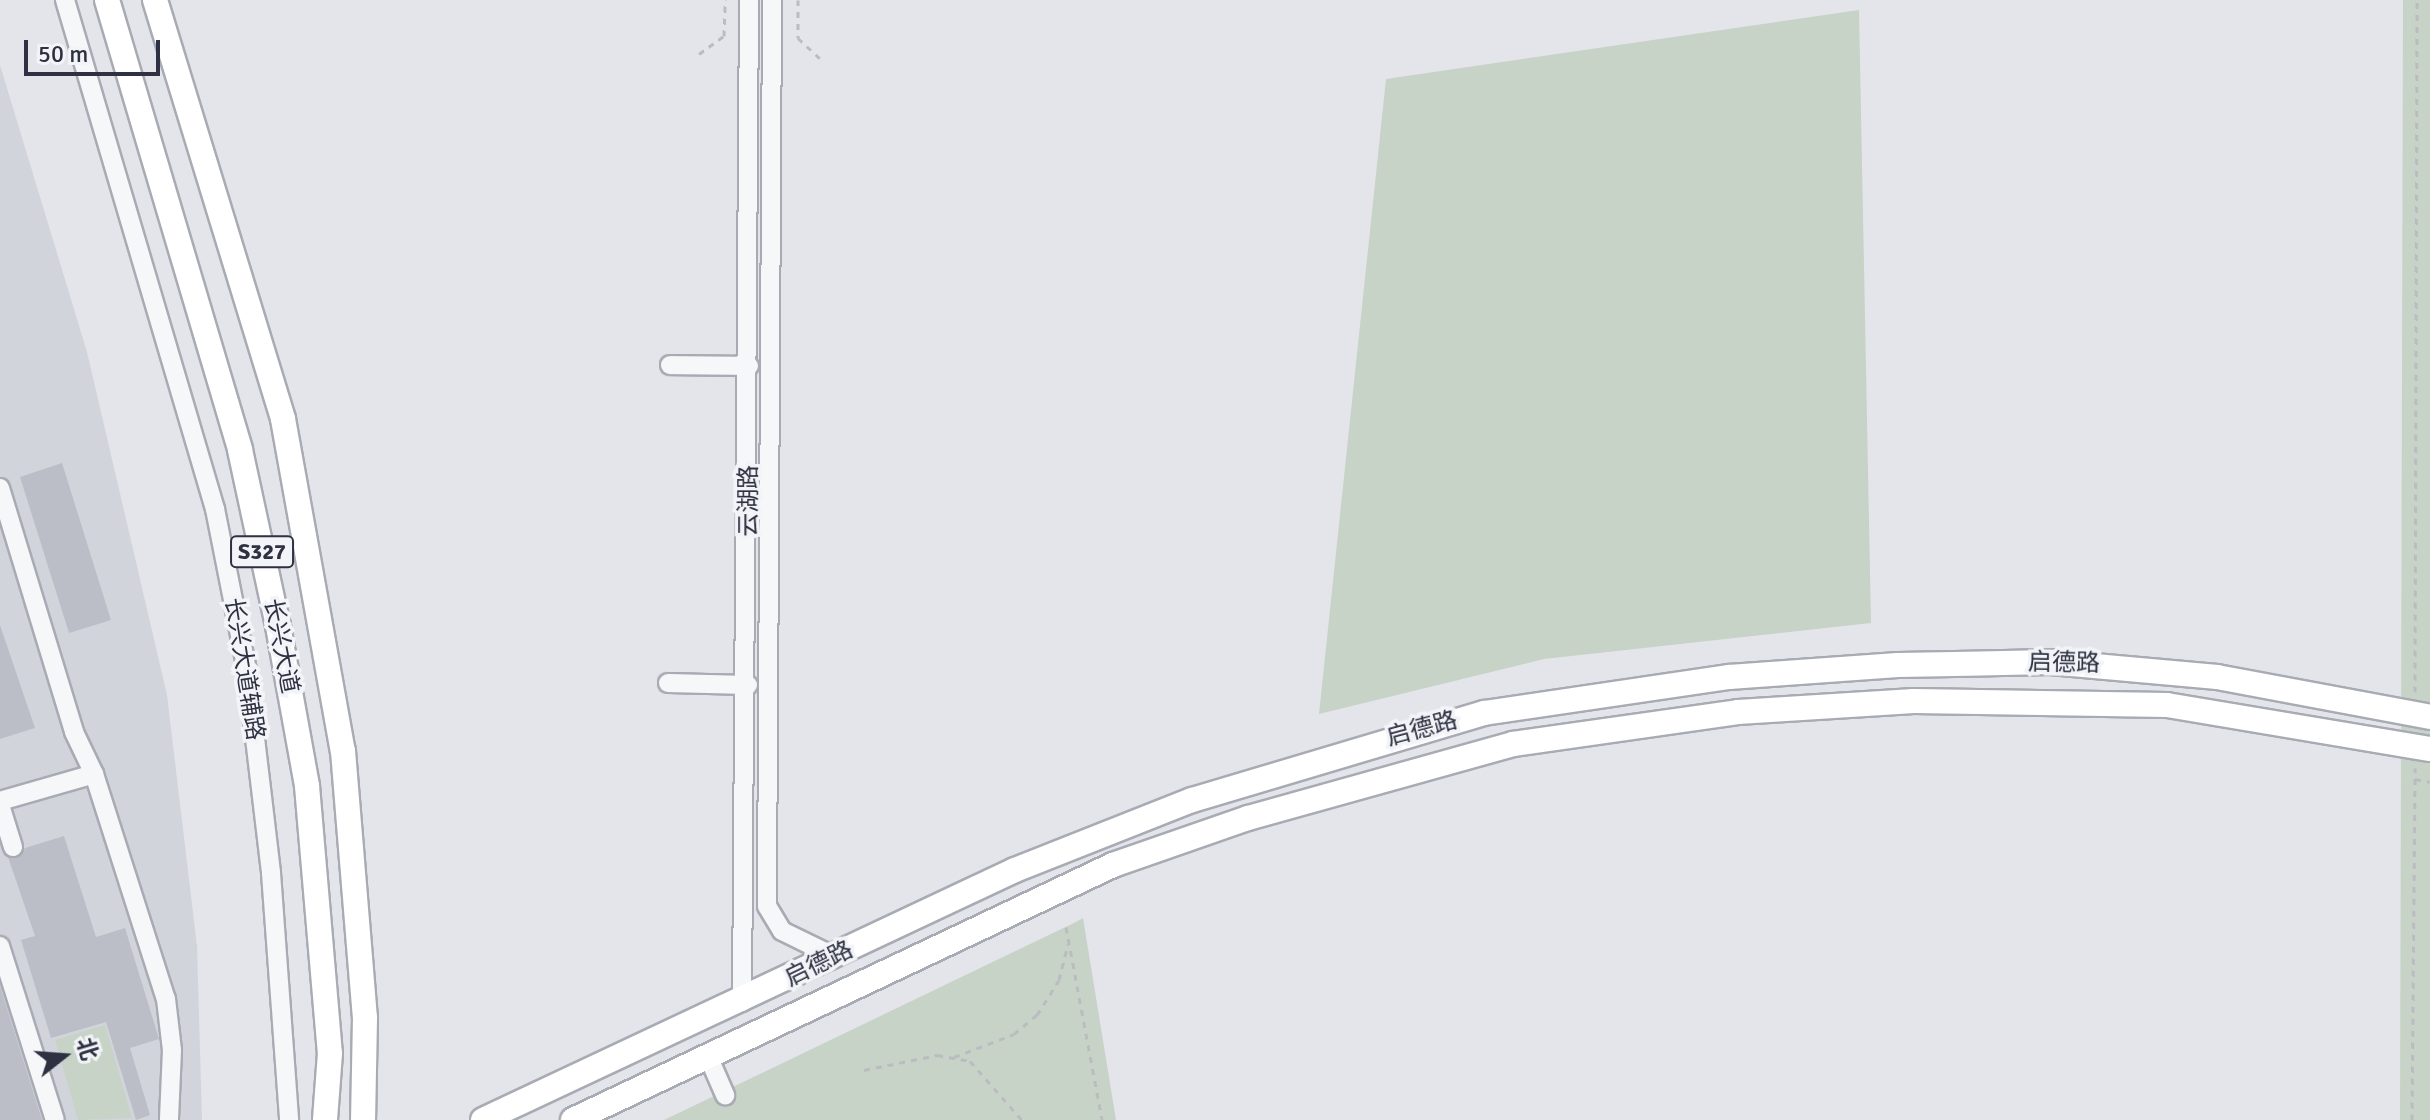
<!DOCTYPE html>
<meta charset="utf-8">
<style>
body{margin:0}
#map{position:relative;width:2430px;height:1120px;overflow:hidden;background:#e4e5ea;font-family:Signika,"Noto Sans SC",sans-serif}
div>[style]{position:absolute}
.built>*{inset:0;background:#d2d4dc}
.green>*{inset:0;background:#c7d3c6}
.building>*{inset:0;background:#bbbec7}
.path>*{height:3px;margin-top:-1.5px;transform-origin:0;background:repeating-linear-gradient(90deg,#babcc2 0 6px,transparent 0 12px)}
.roads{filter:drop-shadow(2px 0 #a9abb4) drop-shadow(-2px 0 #a9abb4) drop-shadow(0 2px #a9abb4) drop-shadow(0 -2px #a9abb4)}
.minor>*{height:18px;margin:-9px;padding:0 9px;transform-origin:9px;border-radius:9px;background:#f6f7f9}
.major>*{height:24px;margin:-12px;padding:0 12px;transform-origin:12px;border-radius:12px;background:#fff}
span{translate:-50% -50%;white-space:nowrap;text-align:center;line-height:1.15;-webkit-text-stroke:7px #f3f4f8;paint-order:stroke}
.shield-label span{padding:2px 6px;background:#f3f4f8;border:2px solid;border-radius:6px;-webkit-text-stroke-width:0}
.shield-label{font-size:22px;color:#2d3141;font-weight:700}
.street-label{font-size:24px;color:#2d3141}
.north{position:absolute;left:24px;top:1016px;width:80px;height:80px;-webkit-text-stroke:6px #f3f4f8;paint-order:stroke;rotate:73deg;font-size:22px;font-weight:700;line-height:32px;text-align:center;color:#2d3141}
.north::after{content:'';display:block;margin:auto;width:28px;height:36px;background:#2d3141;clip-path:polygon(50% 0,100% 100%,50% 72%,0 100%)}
.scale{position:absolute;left:24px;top:40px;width:136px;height:36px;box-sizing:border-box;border:4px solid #2d3141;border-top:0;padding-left:10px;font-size:24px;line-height:28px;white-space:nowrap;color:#2d3141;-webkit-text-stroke:6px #f3f4f8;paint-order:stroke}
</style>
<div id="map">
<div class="built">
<i style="clip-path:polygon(0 65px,87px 352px,167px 695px,197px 946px,202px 1120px,0 1120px)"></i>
</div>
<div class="green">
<i style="clip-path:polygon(2403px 0,2430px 0,2430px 1120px,2400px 1120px)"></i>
<i style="clip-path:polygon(1859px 10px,1871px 623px,1544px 659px,1319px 714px,1386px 79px)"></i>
<i style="clip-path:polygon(1083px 918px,1116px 1120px,664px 1120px,1076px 922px)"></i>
<i style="clip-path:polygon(105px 1025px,132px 1118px,78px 1120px,55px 1040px)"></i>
</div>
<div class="building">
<i style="clip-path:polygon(62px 463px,111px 620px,69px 633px,20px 477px)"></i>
<i style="clip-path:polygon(0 625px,35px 728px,0 739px)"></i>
<i style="clip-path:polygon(64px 836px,96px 937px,125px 928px,159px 1039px,130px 1048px,150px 1115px,136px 1120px,106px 1022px,51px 1038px,21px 940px,35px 936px,8px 857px,17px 858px,25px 848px)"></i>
<i style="clip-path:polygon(0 986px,42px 1120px,0 1120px)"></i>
</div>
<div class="path">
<i style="left:798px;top:0;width:38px;rotate:90deg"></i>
<i style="left:798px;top:38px;width:33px;rotate:43deg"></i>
<i style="left:699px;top:54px;width:31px;rotate:-36deg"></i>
<i style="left:724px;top:36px;width:36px;rotate:-88deg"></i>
<i style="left:2415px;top:692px;width:692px;rotate:-89.83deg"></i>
<i style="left:2415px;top:779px;width:15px;rotate:11deg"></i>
<i style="left:1066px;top:927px;width:196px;rotate:79.4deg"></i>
<i style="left:954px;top:1057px;width:64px;rotate:-21deg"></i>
<i style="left:1014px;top:1034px;width:30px;rotate:-40deg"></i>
<i style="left:1037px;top:1015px;width:41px;rotate:-57.8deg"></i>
<i style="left:1059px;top:980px;width:37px;rotate:-76deg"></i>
<i style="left:864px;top:1070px;width:75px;rotate:-11.6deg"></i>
<i style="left:937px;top:1055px;width:34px;rotate:10deg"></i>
<i style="left:970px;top:1061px;width:79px;rotate:48.6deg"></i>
<i style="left:2412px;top:1120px;width:352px;rotate:-89.5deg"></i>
</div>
<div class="roads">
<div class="minor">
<i style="left:65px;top:0;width:531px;rotate:73.58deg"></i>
<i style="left:215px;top:509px;width:165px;rotate:78.8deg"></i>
<i style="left:247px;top:671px;width:203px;rotate:83.2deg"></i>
<i style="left:271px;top:873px;width:248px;rotate:85.8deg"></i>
<i style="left:772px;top:0;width:906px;rotate:90.32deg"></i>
<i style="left:767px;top:906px;width:29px;rotate:59deg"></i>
<i style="left:782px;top:931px;width:59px;rotate:26.1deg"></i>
<i style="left:670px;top:365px;width:79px;rotate:0.7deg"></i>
<i style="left:0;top:488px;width:255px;rotate:73.1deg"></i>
<i style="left:74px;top:732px;width:47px;rotate:64.5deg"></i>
<i style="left:94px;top:774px;width:236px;rotate:72.3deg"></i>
<i style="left:166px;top:999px;width:51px;rotate:83.3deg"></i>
<i style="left:172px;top:1050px;width:70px;rotate:92.5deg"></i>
<i style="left:668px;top:683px;width:80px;rotate:1.4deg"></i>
<i style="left:0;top:801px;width:98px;rotate:-16deg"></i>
<i style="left:0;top:805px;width:44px;rotate:72.8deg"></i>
<i style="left:0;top:946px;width:182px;rotate:72.5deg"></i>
<i style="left:742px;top:1002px;width:1002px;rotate:-89.6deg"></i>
<i style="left:708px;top:1056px;width:43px;rotate:66.4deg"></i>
</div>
<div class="major">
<i style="left:107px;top:0;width:469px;rotate:73.5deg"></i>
<i style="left:240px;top:450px;width:180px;rotate:77.8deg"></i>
<i style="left:278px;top:626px;width:163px;rotate:79.7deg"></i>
<i style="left:307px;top:786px;width:268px;rotate:85.1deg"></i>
<i style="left:330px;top:1053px;width:67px;rotate:94.3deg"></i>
<i style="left:155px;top:0;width:438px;rotate:73deg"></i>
<i style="left:283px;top:419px;width:337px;rotate:79.8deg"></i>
<i style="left:343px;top:751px;width:268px;rotate:85.3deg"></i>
<i style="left:365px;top:1018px;width:102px;rotate:91.1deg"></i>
<i style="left:483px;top:1120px;width:588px;rotate:-25.17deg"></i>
<i style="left:1015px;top:870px;width:190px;rotate:-21.6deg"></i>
<i style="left:1192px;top:800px;width:305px;rotate:-16.6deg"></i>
<i style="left:1484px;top:713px;width:248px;rotate:-8.4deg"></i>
<i style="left:1729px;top:677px;width:169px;rotate:-4.1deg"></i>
<i style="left:1898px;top:665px;width:152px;rotate:-1.1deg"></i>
<i style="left:2050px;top:662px;width:168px;rotate:5.1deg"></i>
<i style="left:2217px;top:677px;width:217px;rotate:10.6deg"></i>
<i style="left:573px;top:1120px;width:597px;rotate:-25.28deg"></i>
<i style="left:1113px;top:865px;width:143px;rotate:-19.2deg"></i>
<i style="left:1248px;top:818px;width:275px;rotate:-15.6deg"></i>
<i style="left:1513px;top:744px;width:227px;rotate:-8.1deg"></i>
<i style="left:1738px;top:712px;width:176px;rotate:-3.6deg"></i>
<i style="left:1914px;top:701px;width:253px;rotate:0.9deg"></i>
<i style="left:2167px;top:705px;width:267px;rotate:9.5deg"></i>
</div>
</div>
<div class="shield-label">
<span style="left:262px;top:552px">S327</span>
</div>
<div class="street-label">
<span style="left:749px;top:501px;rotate:-90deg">云湖路</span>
<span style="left:281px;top:646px;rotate:79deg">长兴大道</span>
<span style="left:2064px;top:663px;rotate:1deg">启德路</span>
<span style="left:244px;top:669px;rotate:81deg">长兴大道辅路</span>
<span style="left:1422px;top:729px;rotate:-15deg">启德路</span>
<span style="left:819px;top:964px;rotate:-26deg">启德路</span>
</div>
<div class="north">北</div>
<div class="scale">50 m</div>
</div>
